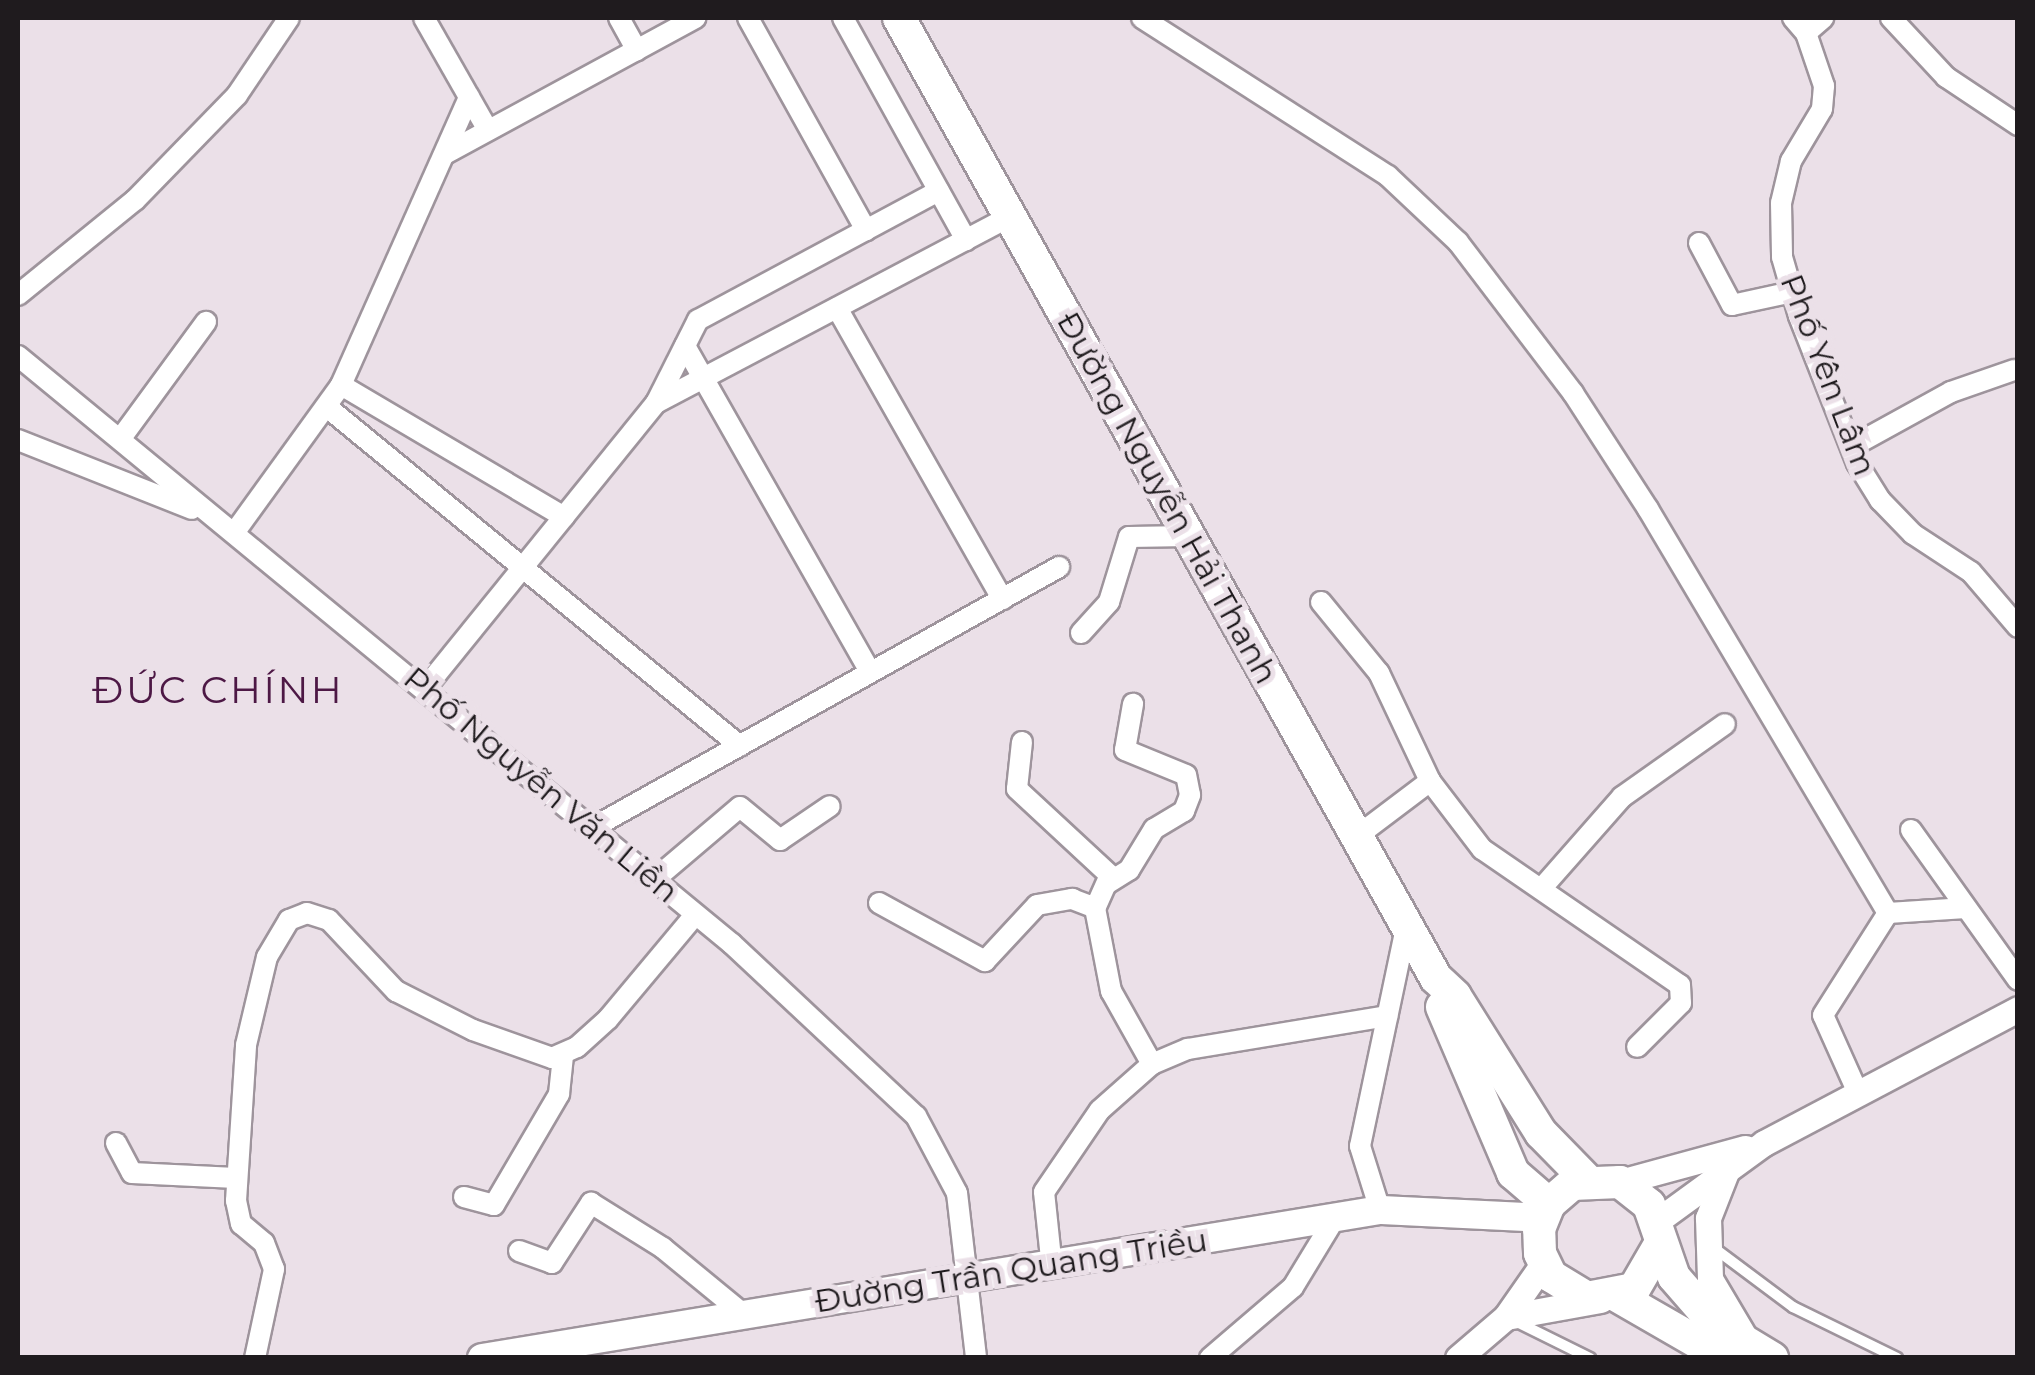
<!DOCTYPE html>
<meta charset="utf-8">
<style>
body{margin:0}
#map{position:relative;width:2035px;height:1375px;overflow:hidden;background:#ebe0e8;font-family:Montserrat,sans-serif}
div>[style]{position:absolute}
.roads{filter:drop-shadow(2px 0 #9e949c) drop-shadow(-2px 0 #9e949c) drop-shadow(0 2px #9e949c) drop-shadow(0 -2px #9e949c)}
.service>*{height:10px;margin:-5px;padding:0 5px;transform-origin:5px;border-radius:5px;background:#fff}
.minor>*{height:20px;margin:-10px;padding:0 10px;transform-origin:10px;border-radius:10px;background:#fff}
.tertiary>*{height:25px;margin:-12.5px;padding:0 12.5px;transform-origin:12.5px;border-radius:12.5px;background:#fff}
.secondary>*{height:28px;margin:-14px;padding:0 14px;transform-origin:14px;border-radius:14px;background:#fff}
.trunk>*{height:32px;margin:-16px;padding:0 16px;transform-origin:16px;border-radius:16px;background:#fff}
span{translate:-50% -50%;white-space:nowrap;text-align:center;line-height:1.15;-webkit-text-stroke:10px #ebe0e8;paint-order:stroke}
.street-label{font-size:32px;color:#1f1b1e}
.quarter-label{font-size:38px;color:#4d1845;letter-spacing:2.5px}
.frame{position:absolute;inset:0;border:20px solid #1f1b1e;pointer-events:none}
</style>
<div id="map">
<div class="roads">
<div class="service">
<i style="left:1714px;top:1248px;width:99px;rotate:36.8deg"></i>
<i style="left:1793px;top:1307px;width:116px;rotate:26.1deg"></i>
<i style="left:1515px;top:1321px;width:84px;rotate:26.3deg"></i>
</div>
<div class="minor">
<i style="left:424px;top:18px;width:129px;rotate:60.3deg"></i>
<i style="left:619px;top:18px;width:37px;rotate:61deg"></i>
<i style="left:748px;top:18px;width:243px;rotate:60.9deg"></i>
<i style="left:843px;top:18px;width:254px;rotate:61deg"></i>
<i style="left:1142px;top:18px;width:292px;rotate:32.7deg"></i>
<i style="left:1388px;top:176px;width:96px;rotate:43.3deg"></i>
<i style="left:1458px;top:242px;width:190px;rotate:52.7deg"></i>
<i style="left:1573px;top:393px;width:138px;rotate:57.1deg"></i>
<i style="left:1648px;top:509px;width:470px;rotate:59.3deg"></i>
<i style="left:1888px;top:913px;width:78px;rotate:-3.7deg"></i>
<i style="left:1793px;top:18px;width:20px;rotate:49deg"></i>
<i style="left:1806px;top:33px;width:56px;rotate:71.2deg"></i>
<i style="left:1824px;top:86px;width:23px;rotate:95deg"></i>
<i style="left:1822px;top:109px;width:61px;rotate:120.8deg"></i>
<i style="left:1791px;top:161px;width:43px;rotate:103.4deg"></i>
<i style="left:1781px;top:203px;width:54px;rotate:88.9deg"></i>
<i style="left:1782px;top:257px;width:61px;rotate:73.9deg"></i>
<i style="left:1799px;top:316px;width:158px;rotate:68.5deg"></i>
<i style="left:1857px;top:463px;width:44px;rotate:58.1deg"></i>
<i style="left:1880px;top:500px;width:47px;rotate:45.9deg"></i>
<i style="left:1913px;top:534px;width:69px;rotate:33.2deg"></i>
<i style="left:1971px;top:572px;width:72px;rotate:49.5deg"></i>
<i style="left:1891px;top:18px;width:81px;rotate:47deg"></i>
<i style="left:1946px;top:77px;width:87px;rotate:33.7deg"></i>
<i style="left:1806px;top:33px;width:23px;rotate:-41deg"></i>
<i style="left:445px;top:154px;width:285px;rotate:-28.5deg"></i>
<i style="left:1699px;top:243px;width:70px;rotate:62deg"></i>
<i style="left:1732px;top:305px;width:61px;rotate:-12.2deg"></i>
<i style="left:18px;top:295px;width:151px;rotate:-39.1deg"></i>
<i style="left:135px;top:200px;width:146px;rotate:-45.8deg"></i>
<i style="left:237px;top:95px;width:93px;rotate:-56deg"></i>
<i style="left:837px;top:308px;width:335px;rotate:60.4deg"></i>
<i style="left:685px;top:346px;width:375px;rotate:60.4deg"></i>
<i style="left:18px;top:356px;width:925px;rotate:39.47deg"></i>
<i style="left:732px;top:944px;width:252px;rotate:43.1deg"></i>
<i style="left:916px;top:1116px;width:87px;rotate:62deg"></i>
<i style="left:957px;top:1193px;width:166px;rotate:83.4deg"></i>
<i style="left:341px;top:385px;width:259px;rotate:30.6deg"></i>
<i style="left:656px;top:403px;width:400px;rotate:-27.8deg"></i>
<i style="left:327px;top:407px;width:534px;rotate:39.38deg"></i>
<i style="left:121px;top:438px;width:144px;rotate:-53.8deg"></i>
<i style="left:18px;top:440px;width:187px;rotate:21.6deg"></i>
<i style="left:1851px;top:447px;width:114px;rotate:-28.8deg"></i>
<i style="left:1951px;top:392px;width:67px;rotate:-19.2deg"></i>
<i style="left:234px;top:533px;width:183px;rotate:-54.1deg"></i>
<i style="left:341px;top:385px;width:315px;rotate:-66deg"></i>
<i style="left:1321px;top:602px;width:92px;rotate:50.8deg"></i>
<i style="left:1379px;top:673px;width:119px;rotate:64.7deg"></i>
<i style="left:1430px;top:781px;width:86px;rotate:52.6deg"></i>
<i style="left:1482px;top:849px;width:240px;rotate:34.5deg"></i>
<i style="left:1680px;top:985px;width:18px;rotate:87deg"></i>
<i style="left:1681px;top:1003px;width:62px;rotate:135deg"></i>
<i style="left:1081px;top:633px;width:42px;rotate:-47.9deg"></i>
<i style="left:1109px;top:602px;width:68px;rotate:-72.9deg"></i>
<i style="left:1129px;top:537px;width:60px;rotate:-1deg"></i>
<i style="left:426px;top:687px;width:365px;rotate:-51deg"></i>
<i style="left:656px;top:403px;width:93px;rotate:-63.2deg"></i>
<i style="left:698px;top:320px;width:273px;rotate:-28.2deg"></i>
<i style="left:1022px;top:742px;width:47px;rotate:96.1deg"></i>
<i style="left:1017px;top:789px;width:127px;rotate:42.8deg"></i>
<i style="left:1110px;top:875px;width:36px;rotate:114deg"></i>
<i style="left:1095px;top:908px;width:85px;rotate:79.1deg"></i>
<i style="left:1111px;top:991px;width:84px;rotate:60.7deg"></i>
<i style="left:594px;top:827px;width:533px;rotate:-29.21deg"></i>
<i style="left:1911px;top:830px;width:184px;rotate:54.5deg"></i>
<i style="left:1356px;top:837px;width:93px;rotate:-37.1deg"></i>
<i style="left:655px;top:879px;width:111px;rotate:-40.3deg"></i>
<i style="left:740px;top:807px;width:52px;rotate:39.5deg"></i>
<i style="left:780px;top:840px;width:60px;rotate:-34.2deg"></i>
<i style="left:1108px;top:883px;width:25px;rotate:-32deg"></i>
<i style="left:1129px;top:870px;width:48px;rotate:-58.6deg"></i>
<i style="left:1154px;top:829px;width:35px;rotate:-31deg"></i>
<i style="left:1184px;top:811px;width:17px;rotate:-69deg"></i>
<i style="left:1190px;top:795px;width:20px;rotate:-101deg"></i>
<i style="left:1186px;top:775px;width:66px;rotate:-157.7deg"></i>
<i style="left:1125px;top:750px;width:47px;rotate:-80.1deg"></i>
<i style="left:1541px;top:889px;width:123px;rotate:-48.6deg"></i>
<i style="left:1622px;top:797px;width:126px;rotate:-35.3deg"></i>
<i style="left:879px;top:903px;width:121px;rotate:28.7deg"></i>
<i style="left:985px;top:961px;width:76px;rotate:-47.1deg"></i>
<i style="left:1037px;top:905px;width:36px;rotate:-10deg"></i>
<i style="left:1072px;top:899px;width:25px;rotate:21deg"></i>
<i style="left:1858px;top:1093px;width:85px;rotate:-114.2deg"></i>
<i style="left:1823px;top:1015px;width:121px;rotate:-57.5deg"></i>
<i style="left:116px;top:1143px;width:34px;rotate:62deg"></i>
<i style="left:132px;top:1173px;width:104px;rotate:2.8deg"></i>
<i style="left:464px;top:1197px;width:31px;rotate:15deg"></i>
<i style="left:494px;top:1205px;width:129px;rotate:-59.6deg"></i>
<i style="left:559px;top:1094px;width:39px;rotate:-84deg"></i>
<i style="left:1380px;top:1210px;width:67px;rotate:-107.4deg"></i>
<i style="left:1360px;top:1146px;width:224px;rotate:-78.1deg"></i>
<i style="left:519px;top:1251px;width:35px;rotate:20deg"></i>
<i style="left:552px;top:1263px;width:72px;rotate:-57deg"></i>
<i style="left:591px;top:1203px;width:85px;rotate:32deg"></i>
<i style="left:663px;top:1248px;width:101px;rotate:39.4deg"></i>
<i style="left:1052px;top:1268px;width:76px;rotate:-96deg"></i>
<i style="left:1044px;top:1192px;width:99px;rotate:-55.7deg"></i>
<i style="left:1100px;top:1110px;width:69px;rotate:-41.5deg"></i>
<i style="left:1152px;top:1064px;width:39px;rotate:-23deg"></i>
<i style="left:1188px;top:1049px;width:202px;rotate:-9.4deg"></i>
<i style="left:255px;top:1358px;width:91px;rotate:-77.9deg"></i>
<i style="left:274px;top:1269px;width:28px;rotate:-111deg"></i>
<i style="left:264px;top:1243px;width:30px;rotate:-140deg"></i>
<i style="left:241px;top:1224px;width:24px;rotate:-102deg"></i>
<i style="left:236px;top:1201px;width:156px;rotate:-86.3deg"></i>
<i style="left:246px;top:1045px;width:90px;rotate:-76.6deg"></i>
<i style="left:267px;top:957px;width:43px;rotate:-59.3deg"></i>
<i style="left:289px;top:920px;width:19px;rotate:-21deg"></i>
<i style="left:307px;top:913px;width:23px;rotate:18deg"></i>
<i style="left:329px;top:920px;width:98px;rotate:46.7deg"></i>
<i style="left:396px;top:991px;width:86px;rotate:26.9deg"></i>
<i style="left:473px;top:1030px;width:84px;rotate:19.5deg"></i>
<i style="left:552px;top:1058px;width:27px;rotate:-24deg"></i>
<i style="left:577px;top:1047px;width:42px;rotate:-42.1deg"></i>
<i style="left:608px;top:1019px;width:136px;rotate:-50.1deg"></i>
<i style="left:1210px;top:1358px;width:109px;rotate:-40.5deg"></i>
<i style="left:1293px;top:1287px;width:81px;rotate:-58.7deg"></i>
</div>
<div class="tertiary">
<i style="left:1728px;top:1167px;width:55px;rotate:111.4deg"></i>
<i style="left:1708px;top:1218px;width:61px;rotate:88.1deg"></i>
<i style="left:1710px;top:1279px;width:74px;rotate:59.3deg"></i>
<i style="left:1620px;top:1182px;width:130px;rotate:-15.2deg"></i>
<i style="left:1657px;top:1221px;width:132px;rotate:-36.1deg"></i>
<i style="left:1764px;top:1143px;width:287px;rotate:-27.8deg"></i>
<i style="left:1506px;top:1317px;width:96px;rotate:-10.3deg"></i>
<i style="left:1458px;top:1358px;width:63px;rotate:-40.5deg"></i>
<i style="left:1506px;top:1317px;width:65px;rotate:-55.1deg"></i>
</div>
<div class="secondary">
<i style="left:482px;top:1358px;width:910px;rotate:-9.36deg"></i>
<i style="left:1380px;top:1210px;width:162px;rotate:2.8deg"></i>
</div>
<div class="trunk">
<i style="left:899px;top:18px;width:1100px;rotate:60.78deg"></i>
<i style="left:1436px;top:978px;width:26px;rotate:43deg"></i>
<i style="left:1455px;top:996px;width:162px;rotate:57.9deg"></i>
<i style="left:1541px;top:1133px;width:66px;rotate:45.6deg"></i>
<i style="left:1442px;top:1007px;width:181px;rotate:66.8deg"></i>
<i style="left:1513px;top:1173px;width:48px;rotate:40.7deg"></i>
<i style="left:1659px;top:1246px;width:50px;rotate:120.2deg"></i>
<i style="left:1634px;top:1289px;width:48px;rotate:169.2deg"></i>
<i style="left:1587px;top:1298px;width:42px;rotate:-148.6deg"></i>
<i style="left:1551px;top:1276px;width:25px;rotate:-116deg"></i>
<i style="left:1540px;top:1253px;width:24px;rotate:-92deg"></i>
<i style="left:1539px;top:1229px;width:27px;rotate:-68deg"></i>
<i style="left:1549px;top:1204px;width:30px;rotate:-41deg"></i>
<i style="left:1572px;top:1184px;width:48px;rotate:-2.4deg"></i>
<i style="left:1620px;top:1182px;width:37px;rotate:38deg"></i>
<i style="left:1649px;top:1205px;width:76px;rotate:70.9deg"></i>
<i style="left:1674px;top:1277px;width:61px;rotate:49deg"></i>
<i style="left:1714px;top:1323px;width:68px;rotate:31.1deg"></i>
<i style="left:1619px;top:1297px;width:122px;rotate:29.9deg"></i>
</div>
</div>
<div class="street-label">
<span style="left:1828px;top:375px;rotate:69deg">Phố Yên Lâm</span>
<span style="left:1167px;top:498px;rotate:61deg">Đường Nguyễn Hải Thanh</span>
<span style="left:541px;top:785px;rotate:40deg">Phố Nguyễn Văn Liền</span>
<span style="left:1011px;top:1271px;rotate:-9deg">Đường Trần Quang Triều</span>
</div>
<div class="quarter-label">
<span style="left:218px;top:690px">ĐỨC CHÍNH</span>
</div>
<div class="frame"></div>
</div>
